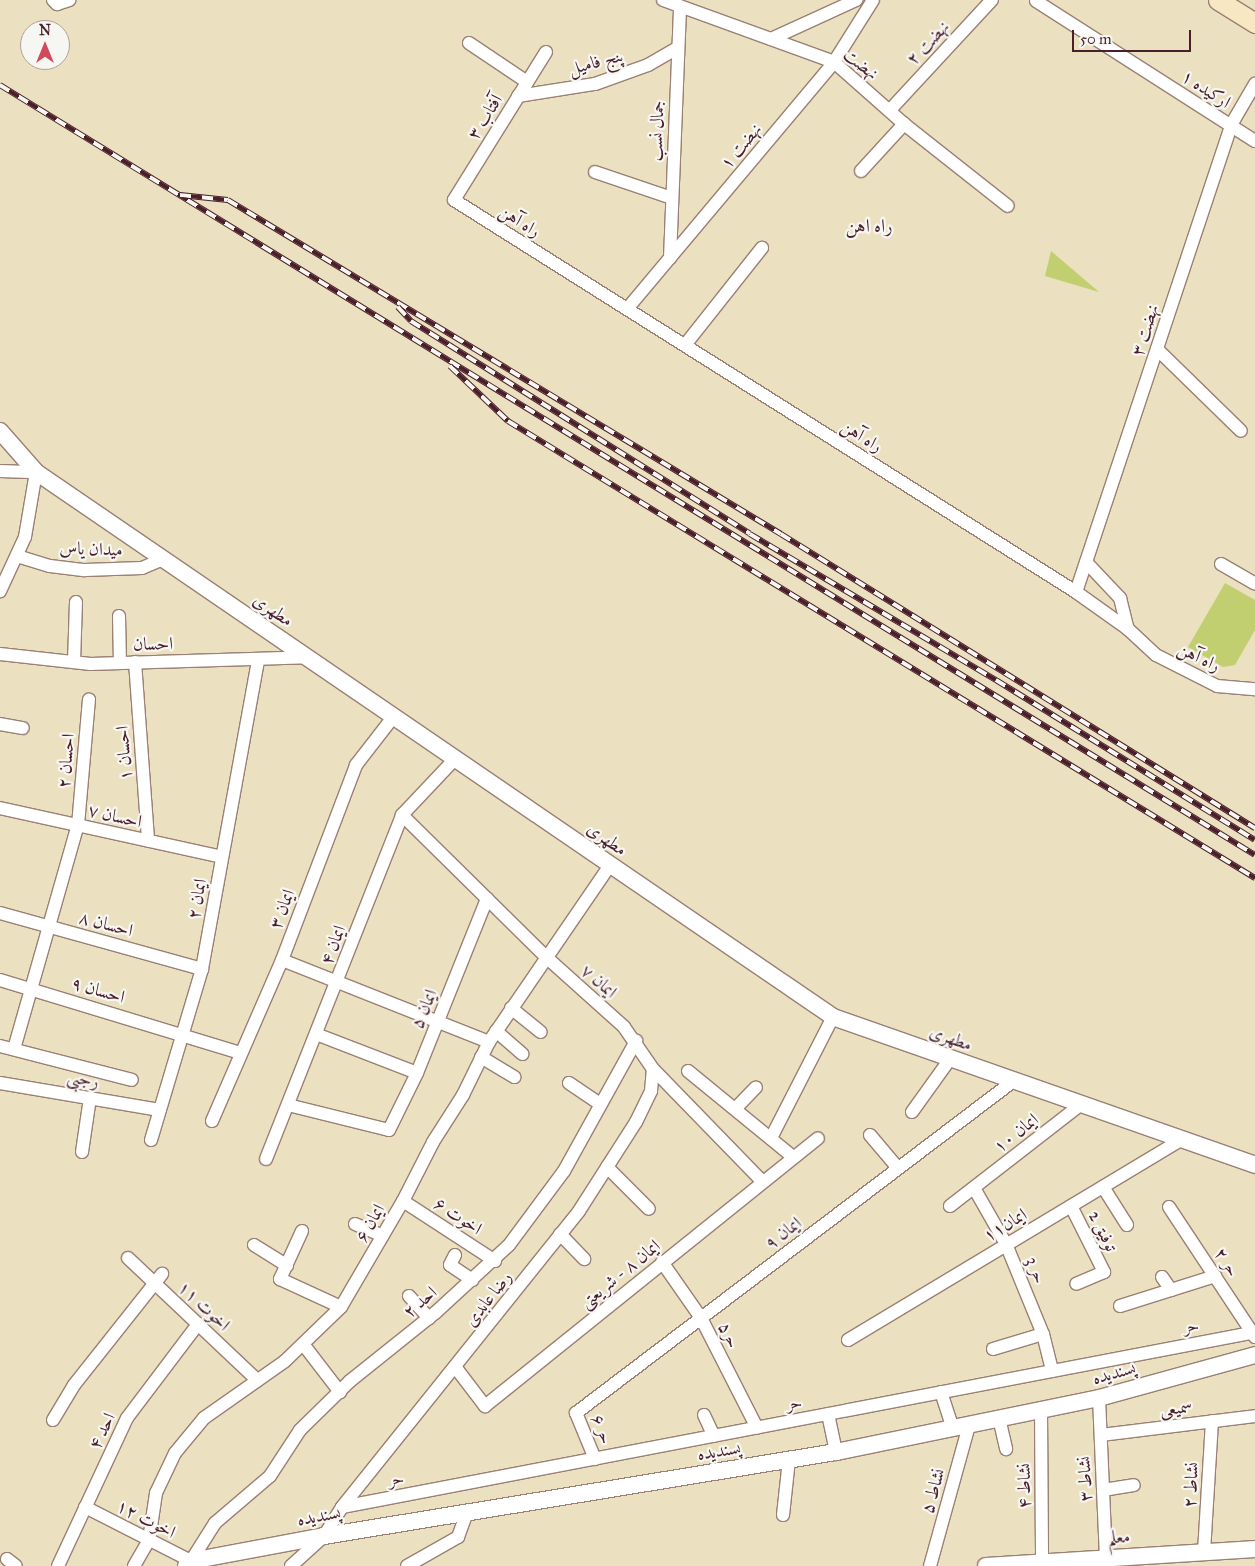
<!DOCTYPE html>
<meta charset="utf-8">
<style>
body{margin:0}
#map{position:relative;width:1255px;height:1566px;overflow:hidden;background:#ebe0bf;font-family:"IM FELL Great Primer",Amiri,serif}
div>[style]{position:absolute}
.green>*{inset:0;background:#c2cf70}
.roads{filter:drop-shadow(1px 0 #9a8075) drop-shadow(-1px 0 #9a8075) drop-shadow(0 1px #9a8075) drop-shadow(0 -1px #9a8075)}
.minor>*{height:12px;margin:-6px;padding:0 6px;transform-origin:6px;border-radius:6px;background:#fff}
.tertiary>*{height:16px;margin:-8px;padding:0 8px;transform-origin:8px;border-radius:8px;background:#fff}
.secondary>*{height:19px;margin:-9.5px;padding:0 9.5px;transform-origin:9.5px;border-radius:9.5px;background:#f7e8c3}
.rail>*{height:5.5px;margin-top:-2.75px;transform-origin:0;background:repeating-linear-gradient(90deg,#f6f6f2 0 11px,#4a1f2b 0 22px);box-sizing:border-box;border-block:1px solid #4a1f2b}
span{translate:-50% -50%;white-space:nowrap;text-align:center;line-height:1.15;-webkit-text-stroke:4.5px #f6f6f2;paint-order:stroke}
.street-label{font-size:18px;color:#4a1f2b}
.neighbourhood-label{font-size:19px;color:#4a1f2b}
.north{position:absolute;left:20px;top:20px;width:50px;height:50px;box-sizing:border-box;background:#f6f6f2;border:1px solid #b1a0a2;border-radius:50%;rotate:0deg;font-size:14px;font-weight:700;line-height:20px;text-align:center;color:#4a1f2b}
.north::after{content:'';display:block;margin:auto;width:18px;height:22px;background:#d1495b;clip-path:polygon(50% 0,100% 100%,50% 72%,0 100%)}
.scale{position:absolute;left:1072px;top:30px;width:119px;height:22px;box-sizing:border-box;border:2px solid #4a1f2b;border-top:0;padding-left:6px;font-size:15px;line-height:18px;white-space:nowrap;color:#4a1f2b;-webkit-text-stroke:4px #f6f6f2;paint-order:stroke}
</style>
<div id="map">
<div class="green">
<i style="clip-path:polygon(1051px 251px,1099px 292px,1045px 276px)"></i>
<i style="clip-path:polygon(1225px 583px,1255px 600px,1255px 630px,1235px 665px,1223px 667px,1188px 647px)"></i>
</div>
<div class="roads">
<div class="minor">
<i style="left:53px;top:0;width:6px;rotate:45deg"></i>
<i style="left:57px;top:4px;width:13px;rotate:-18deg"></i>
<i style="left:663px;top:0;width:182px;rotate:19.9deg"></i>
<i style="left:834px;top:62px;width:94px;rotate:41.5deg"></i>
<i style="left:904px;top:124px;width:132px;rotate:38.3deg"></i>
<i style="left:1036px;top:1px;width:260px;rotate:32.6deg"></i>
<i style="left:771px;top:39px;width:94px;rotate:-24.6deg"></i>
<i style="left:469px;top:43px;width:70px;rotate:33.9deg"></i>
<i style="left:546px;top:52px;width:174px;rotate:121.9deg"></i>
<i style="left:454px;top:200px;width:735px;rotate:32.22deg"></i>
<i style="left:1076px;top:592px;width:64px;rotate:35.4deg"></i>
<i style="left:1128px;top:629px;width:38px;rotate:43deg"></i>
<i style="left:1156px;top:655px;width:68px;rotate:26.9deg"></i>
<i style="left:1217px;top:686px;width:38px;rotate:5deg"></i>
<i style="left:518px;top:96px;width:78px;rotate:-8.9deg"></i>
<i style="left:595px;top:84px;width:56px;rotate:-19.7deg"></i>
<i style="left:648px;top:65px;width:34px;rotate:-30deg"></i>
<i style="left:890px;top:110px;width:150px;rotate:-47.2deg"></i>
<i style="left:861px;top:171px;width:64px;rotate:-47.5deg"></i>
<i style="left:595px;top:172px;width:81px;rotate:18.7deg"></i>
<i style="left:670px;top:258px;width:252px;rotate:-87.7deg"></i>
<i style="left:627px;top:309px;width:322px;rotate:-50deg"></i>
<i style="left:834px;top:62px;width:73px;rotate:-57.8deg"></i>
<i style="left:685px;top:345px;width:124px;rotate:-51.6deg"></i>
<i style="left:1157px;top:349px;width:117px;rotate:44.3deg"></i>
<i style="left:0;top:471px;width:36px;rotate:2deg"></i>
<i style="left:36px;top:472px;width:66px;rotate:99.6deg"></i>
<i style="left:25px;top:537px;width:60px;rotate:114.8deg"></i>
<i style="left:17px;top:556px;width:34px;rotate:17deg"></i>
<i style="left:50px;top:566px;width:35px;rotate:7deg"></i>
<i style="left:85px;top:570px;width:57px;rotate:-2deg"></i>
<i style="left:142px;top:568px;width:23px;rotate:-23deg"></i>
<i style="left:1086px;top:562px;width:50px;rotate:46.6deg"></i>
<i style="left:1120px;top:598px;width:32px;rotate:76deg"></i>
<i style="left:1221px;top:564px;width:39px;rotate:30deg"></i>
<i style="left:1076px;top:592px;width:492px;rotate:-71.6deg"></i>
<i style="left:1231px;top:125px;width:48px;rotate:-59.7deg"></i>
<i style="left:119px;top:616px;width:46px;rotate:88.8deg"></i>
<i style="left:0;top:654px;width:91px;rotate:6.3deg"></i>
<i style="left:90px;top:664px;width:218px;rotate:-1.8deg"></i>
<i style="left:74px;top:662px;width:60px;rotate:-88.1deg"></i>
<i style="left:135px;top:662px;width:179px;rotate:85.8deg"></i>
<i style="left:0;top:724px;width:23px;rotate:10deg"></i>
<i style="left:0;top:808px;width:227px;rotate:12.4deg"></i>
<i style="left:402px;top:815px;width:201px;rotate:44.6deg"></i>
<i style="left:545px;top:956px;width:106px;rotate:41.9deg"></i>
<i style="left:624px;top:1027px;width:51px;rotate:55.4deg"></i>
<i style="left:653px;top:1069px;width:156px;rotate:45.8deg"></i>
<i style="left:0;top:913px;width:210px;rotate:15.5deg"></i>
<i style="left:282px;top:960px;width:223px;rotate:21.6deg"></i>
<i style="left:0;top:980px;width:252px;rotate:16.9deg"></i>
<i style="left:511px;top:1008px;width:38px;rotate:39deg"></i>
<i style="left:496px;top:1031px;width:35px;rotate:41deg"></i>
<i style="left:316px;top:1034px;width:108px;rotate:21.1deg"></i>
<i style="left:0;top:1046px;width:136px;rotate:14.4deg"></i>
<i style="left:14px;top:1049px;width:233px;rotate:-74.1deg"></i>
<i style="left:78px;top:825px;width:126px;rotate:-85deg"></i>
<i style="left:481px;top:1057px;width:39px;rotate:31deg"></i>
<i style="left:688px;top:1071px;width:136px;rotate:39.3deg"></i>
<i style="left:0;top:1083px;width:162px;rotate:9.6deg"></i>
<i style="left:569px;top:1083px;width:37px;rotate:34deg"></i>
<i style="left:288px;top:1105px;width:104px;rotate:13.9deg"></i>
<i style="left:389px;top:1130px;width:64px;rotate:-63.8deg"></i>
<i style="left:417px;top:1073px;width:188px;rotate:-68.1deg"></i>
<i style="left:735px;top:1109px;width:30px;rotate:-46deg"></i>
<i style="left:912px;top:1112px;width:65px;rotate:-54.4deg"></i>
<i style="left:212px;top:1121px;width:176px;rotate:-66.5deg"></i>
<i style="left:282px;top:960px;width:209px;rotate:-69.2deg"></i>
<i style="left:356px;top:765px;width:62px;rotate:-52.2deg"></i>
<i style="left:870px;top:1135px;width:43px;rotate:49.7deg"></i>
<i style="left:771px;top:1138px;width:136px;rotate:-62.9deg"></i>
<i style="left:151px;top:1140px;width:178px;rotate:-73.4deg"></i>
<i style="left:202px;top:969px;width:314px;rotate:-79.7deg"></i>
<i style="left:82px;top:1152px;width:55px;rotate:-81.6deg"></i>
<i style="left:266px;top:1159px;width:370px;rotate:-68.4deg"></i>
<i style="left:402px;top:815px;width:77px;rotate:-46.6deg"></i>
<i style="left:607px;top:1167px;width:59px;rotate:45deg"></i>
<i style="left:1103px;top:1187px;width:45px;rotate:57.7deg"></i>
<i style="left:974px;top:1188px;width:64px;rotate:60.3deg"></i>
<i style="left:1006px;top:1244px;width:97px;rotate:67.7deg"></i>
<i style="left:1043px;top:1334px;width:38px;rotate:76deg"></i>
<i style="left:403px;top:1201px;width:110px;rotate:33.1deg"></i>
<i style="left:950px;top:1206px;width:165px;rotate:-37.8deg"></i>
<i style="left:1071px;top:1206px;width:74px;rotate:63.4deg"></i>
<i style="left:1104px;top:1272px;width:30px;rotate:157deg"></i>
<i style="left:1169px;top:1207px;width:156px;rotate:56.5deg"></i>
<i style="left:355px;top:1224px;width:30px;rotate:23deg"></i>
<i style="left:302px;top:1231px;width:53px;rotate:114.6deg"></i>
<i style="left:280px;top:1279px;width:67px;rotate:24.7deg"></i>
<i style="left:560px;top:1234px;width:35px;rotate:46deg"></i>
<i style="left:254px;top:1245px;width:39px;rotate:32deg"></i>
<i style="left:455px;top:1255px;width:11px;rotate:117deg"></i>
<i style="left:450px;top:1265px;width:27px;rotate:34deg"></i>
<i style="left:128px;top:1258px;width:178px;rotate:43.4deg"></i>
<i style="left:662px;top:1262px;width:68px;rotate:55.1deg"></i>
<i style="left:701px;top:1318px;width:123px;rotate:63deg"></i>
<i style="left:1162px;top:1277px;width:16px;rotate:55deg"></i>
<i style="left:409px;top:1296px;width:30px;rotate:48deg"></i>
<i style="left:1120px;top:1306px;width:100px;rotate:-17.5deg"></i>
<i style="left:848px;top:1340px;width:388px;rotate:-31deg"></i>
<i style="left:303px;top:1344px;width:61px;rotate:52.4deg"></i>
<i style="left:993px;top:1349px;width:52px;rotate:-16.7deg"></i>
<i style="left:456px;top:1368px;width:48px;rotate:52.7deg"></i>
<i style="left:485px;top:1406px;width:427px;rotate:-38.8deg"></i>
<i style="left:941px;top:1392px;width:38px;rotate:72deg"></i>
<i style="left:1099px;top:1398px;width:160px;rotate:87.5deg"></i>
<i style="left:1041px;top:1410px;width:152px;rotate:89.6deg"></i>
<i style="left:828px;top:1414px;width:39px;rotate:78deg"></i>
<i style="left:704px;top:1415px;width:23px;rotate:65deg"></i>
<i style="left:999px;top:1418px;width:32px;rotate:77deg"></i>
<i style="left:53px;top:1420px;width:41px;rotate:-59deg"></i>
<i style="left:74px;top:1385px;width:142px;rotate:-51.6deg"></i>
<i style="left:1101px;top:1435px;width:155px;rotate:-7deg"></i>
<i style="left:595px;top:1459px;width:50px;rotate:-112.4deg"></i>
<i style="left:576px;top:1413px;width:547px;rotate:-37.2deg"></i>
<i style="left:1103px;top:1490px;width:31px;rotate:-9deg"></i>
<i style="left:85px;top:1507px;width:119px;rotate:27deg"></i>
<i style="left:191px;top:1561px;width:45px;rotate:-57.7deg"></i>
<i style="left:215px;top:1523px;width:72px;rotate:-40.5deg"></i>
<i style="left:270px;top:1476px;width:55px;rotate:-56.9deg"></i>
<i style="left:300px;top:1430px;width:70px;rotate:-44.4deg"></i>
<i style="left:350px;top:1381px;width:109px;rotate:-38.7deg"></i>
<i style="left:435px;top:1313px;width:100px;rotate:-42.6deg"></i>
<i style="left:509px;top:1245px;width:92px;rotate:-53.4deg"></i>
<i style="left:564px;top:1171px;width:149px;rotate:-61deg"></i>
<i style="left:342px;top:1507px;width:926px;rotate:-10.84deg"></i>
<i style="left:783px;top:1515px;width:55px;rotate:-83.8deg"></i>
<i style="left:1204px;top:1552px;width:131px;rotate:-86.5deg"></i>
<i style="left:7px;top:1559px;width:11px;rotate:38deg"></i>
<i style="left:58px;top:1566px;width:163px;rotate:-65deg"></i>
<i style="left:127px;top:1418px;width:118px;rotate:-52.9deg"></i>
<i style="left:134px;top:1566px;width:30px;rotate:-60deg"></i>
<i style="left:149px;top:1540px;width:48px;rotate:-81.5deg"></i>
<i style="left:156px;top:1493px;width:44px;rotate:-64.6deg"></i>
<i style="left:175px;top:1453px;width:45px;rotate:-50.4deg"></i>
<i style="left:204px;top:1418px;width:99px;rotate:-35.1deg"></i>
<i style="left:285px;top:1361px;width:78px;rotate:-44deg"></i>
<i style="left:341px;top:1307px;width:123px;rotate:-59.7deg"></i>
<i style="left:403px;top:1201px;width:66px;rotate:-63deg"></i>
<i style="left:433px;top:1142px;width:56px;rotate:-57.4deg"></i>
<i style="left:463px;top:1095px;width:59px;rotate:-63.9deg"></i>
<i style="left:489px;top:1042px;width:214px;rotate:-55.6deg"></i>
<i style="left:291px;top:1566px;width:45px;rotate:-42.3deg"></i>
<i style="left:324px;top:1536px;width:34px;rotate:-58deg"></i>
<i style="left:342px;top:1507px;width:379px;rotate:-51.3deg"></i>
<i style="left:579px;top:1211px;width:106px;rotate:-57.4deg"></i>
<i style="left:636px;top:1122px;width:34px;rotate:-64deg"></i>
<i style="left:651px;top:1091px;width:22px;rotate:-85deg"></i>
<i style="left:407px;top:1566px;width:59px;rotate:-29.6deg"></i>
<i style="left:458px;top:1537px;width:27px;rotate:-70deg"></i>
<i style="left:930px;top:1566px;width:146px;rotate:-74.5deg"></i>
</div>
<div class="tertiary">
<i style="left:0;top:431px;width:55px;rotate:48.7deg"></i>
<i style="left:36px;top:472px;width:966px;rotate:34.36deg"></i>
<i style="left:833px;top:1017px;width:447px;rotate:19.3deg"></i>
<i style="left:186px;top:1566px;width:7px;rotate:-45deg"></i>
<i style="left:191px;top:1561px;width:135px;rotate:-10.6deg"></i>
<i style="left:324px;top:1536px;width:519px;rotate:-9.32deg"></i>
<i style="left:836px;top:1452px;width:268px;rotate:-11.6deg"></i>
<i style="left:1099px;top:1398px;width:162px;rotate:-15.4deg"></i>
<i style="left:986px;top:1566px;width:270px;rotate:-3.6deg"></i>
</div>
<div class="secondary">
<i style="left:1218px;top:0;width:44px;rotate:31.9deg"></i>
</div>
</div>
<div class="rail">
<i style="left:0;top:85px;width:1472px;rotate:31.53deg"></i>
<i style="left:180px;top:195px;width:48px;rotate:5.9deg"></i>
<i style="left:228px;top:200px;width:646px;rotate:31.13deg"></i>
<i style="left:781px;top:534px;width:558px;rotate:31.81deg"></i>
<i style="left:398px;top:307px;width:19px;rotate:47deg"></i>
<i style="left:411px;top:321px;width:400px;rotate:32.1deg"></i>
<i style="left:750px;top:534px;width:286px;rotate:30.7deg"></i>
<i style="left:996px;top:680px;width:304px;rotate:31.7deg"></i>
<i style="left:450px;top:366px;width:80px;rotate:43.5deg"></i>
<i style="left:508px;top:421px;width:876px;rotate:31.46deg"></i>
</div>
<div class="street-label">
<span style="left:928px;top:43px;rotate:-47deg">نهضت ۲</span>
<span style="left:596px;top:62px;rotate:-15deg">پنج فامیل</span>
<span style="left:861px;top:64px;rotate:38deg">نهضت</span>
<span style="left:1206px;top:89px;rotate:33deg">ارکیده ۱</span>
<span style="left:485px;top:117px;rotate:-58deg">آفتاب ۳</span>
<span style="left:657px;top:131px;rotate:-88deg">جمال نسب</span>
<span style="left:741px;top:146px;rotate:-50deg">نهضت ۱</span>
<span style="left:520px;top:221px;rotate:32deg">راه آهن</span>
<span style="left:1145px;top:330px;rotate:-72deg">نهضت ۳</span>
<span style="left:862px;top:436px;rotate:32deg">راه آهن</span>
<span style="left:91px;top:549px;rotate:2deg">میدان یاس</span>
<span style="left:273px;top:610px;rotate:34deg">مطهری</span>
<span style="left:153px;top:644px;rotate:-1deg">احسان</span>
<span style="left:1199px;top:657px;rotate:26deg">راه آهن</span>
<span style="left:124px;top:753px;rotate:-94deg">احسان ۱</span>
<span style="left:66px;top:761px;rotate:-85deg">احسان ۲</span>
<span style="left:115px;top:816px;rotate:13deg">احسان ۷</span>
<span style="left:607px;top:839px;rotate:35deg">مطهری</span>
<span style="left:197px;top:899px;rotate:-80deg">ایمان ۲</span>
<span style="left:282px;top:909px;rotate:-69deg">ایمان ۳</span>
<span style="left:106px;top:924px;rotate:15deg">احسان ۸</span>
<span style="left:333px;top:945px;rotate:-69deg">ایمان ۴</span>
<span style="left:599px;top:981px;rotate:42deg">ایمان ۷</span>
<span style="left:98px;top:990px;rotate:16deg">احسان ۹</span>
<span style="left:424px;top:1009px;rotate:-68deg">ایمان ۵</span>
<span style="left:951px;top:1038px;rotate:20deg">مطهری</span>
<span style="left:83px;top:1079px;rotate:10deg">رجبی</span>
<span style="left:1016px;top:1133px;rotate:-38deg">ایمان ۱۰</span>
<span style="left:458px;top:1216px;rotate:33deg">اخوت ۶</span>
<span style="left:370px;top:1223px;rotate:-60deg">ایمان ۶</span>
<span style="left:1005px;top:1225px;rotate:-31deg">ایمان۱۱</span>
<span style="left:1103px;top:1231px;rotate:63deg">توفیق 2</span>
<span style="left:783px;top:1233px;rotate:-37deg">ایمان ۹</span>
<span style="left:1227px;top:1262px;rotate:57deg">حر ۲</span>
<span style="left:1036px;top:1270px;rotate:67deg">حر 3</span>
<span style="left:620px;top:1274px;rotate:-39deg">ایمان ۸ - شریعتی</span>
<span style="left:488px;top:1299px;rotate:-52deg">رضا عابدی</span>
<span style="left:420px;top:1302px;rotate:-40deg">احد ۲</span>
<span style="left:204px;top:1306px;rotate:43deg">اخوت ۱۱</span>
<span style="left:1191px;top:1326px;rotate:-11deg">حر</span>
<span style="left:729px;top:1335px;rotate:63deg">حر۵</span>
<span style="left:1114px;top:1373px;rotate:-15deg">پسندیده</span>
<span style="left:794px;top:1403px;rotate:-11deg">حر</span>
<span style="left:1176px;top:1408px;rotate:-7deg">سمیعی</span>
<span style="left:602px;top:1429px;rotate:67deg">حر ۶</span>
<span style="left:102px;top:1431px;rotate:-64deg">احد ۴</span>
<span style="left:719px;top:1451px;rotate:-9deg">پسندیده</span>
<span style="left:396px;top:1479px;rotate:-11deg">حر</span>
<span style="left:1085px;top:1479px;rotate:-92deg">نشاط ۳</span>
<span style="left:1191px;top:1485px;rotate:-86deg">نشاط ۲</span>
<span style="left:1024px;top:1486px;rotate:-90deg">نشاط ۴</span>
<span style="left:933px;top:1491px;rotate:-74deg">نشاط ۵</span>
<span style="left:319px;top:1516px;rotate:-10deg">پسندیده</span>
<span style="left:146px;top:1519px;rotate:27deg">اخوت ۱۲</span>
<span style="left:1119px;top:1537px;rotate:-4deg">معلم</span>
</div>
<div class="neighbourhood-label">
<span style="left:869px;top:226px">راه اهن</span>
</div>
<div class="north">N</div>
<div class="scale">50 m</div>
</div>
